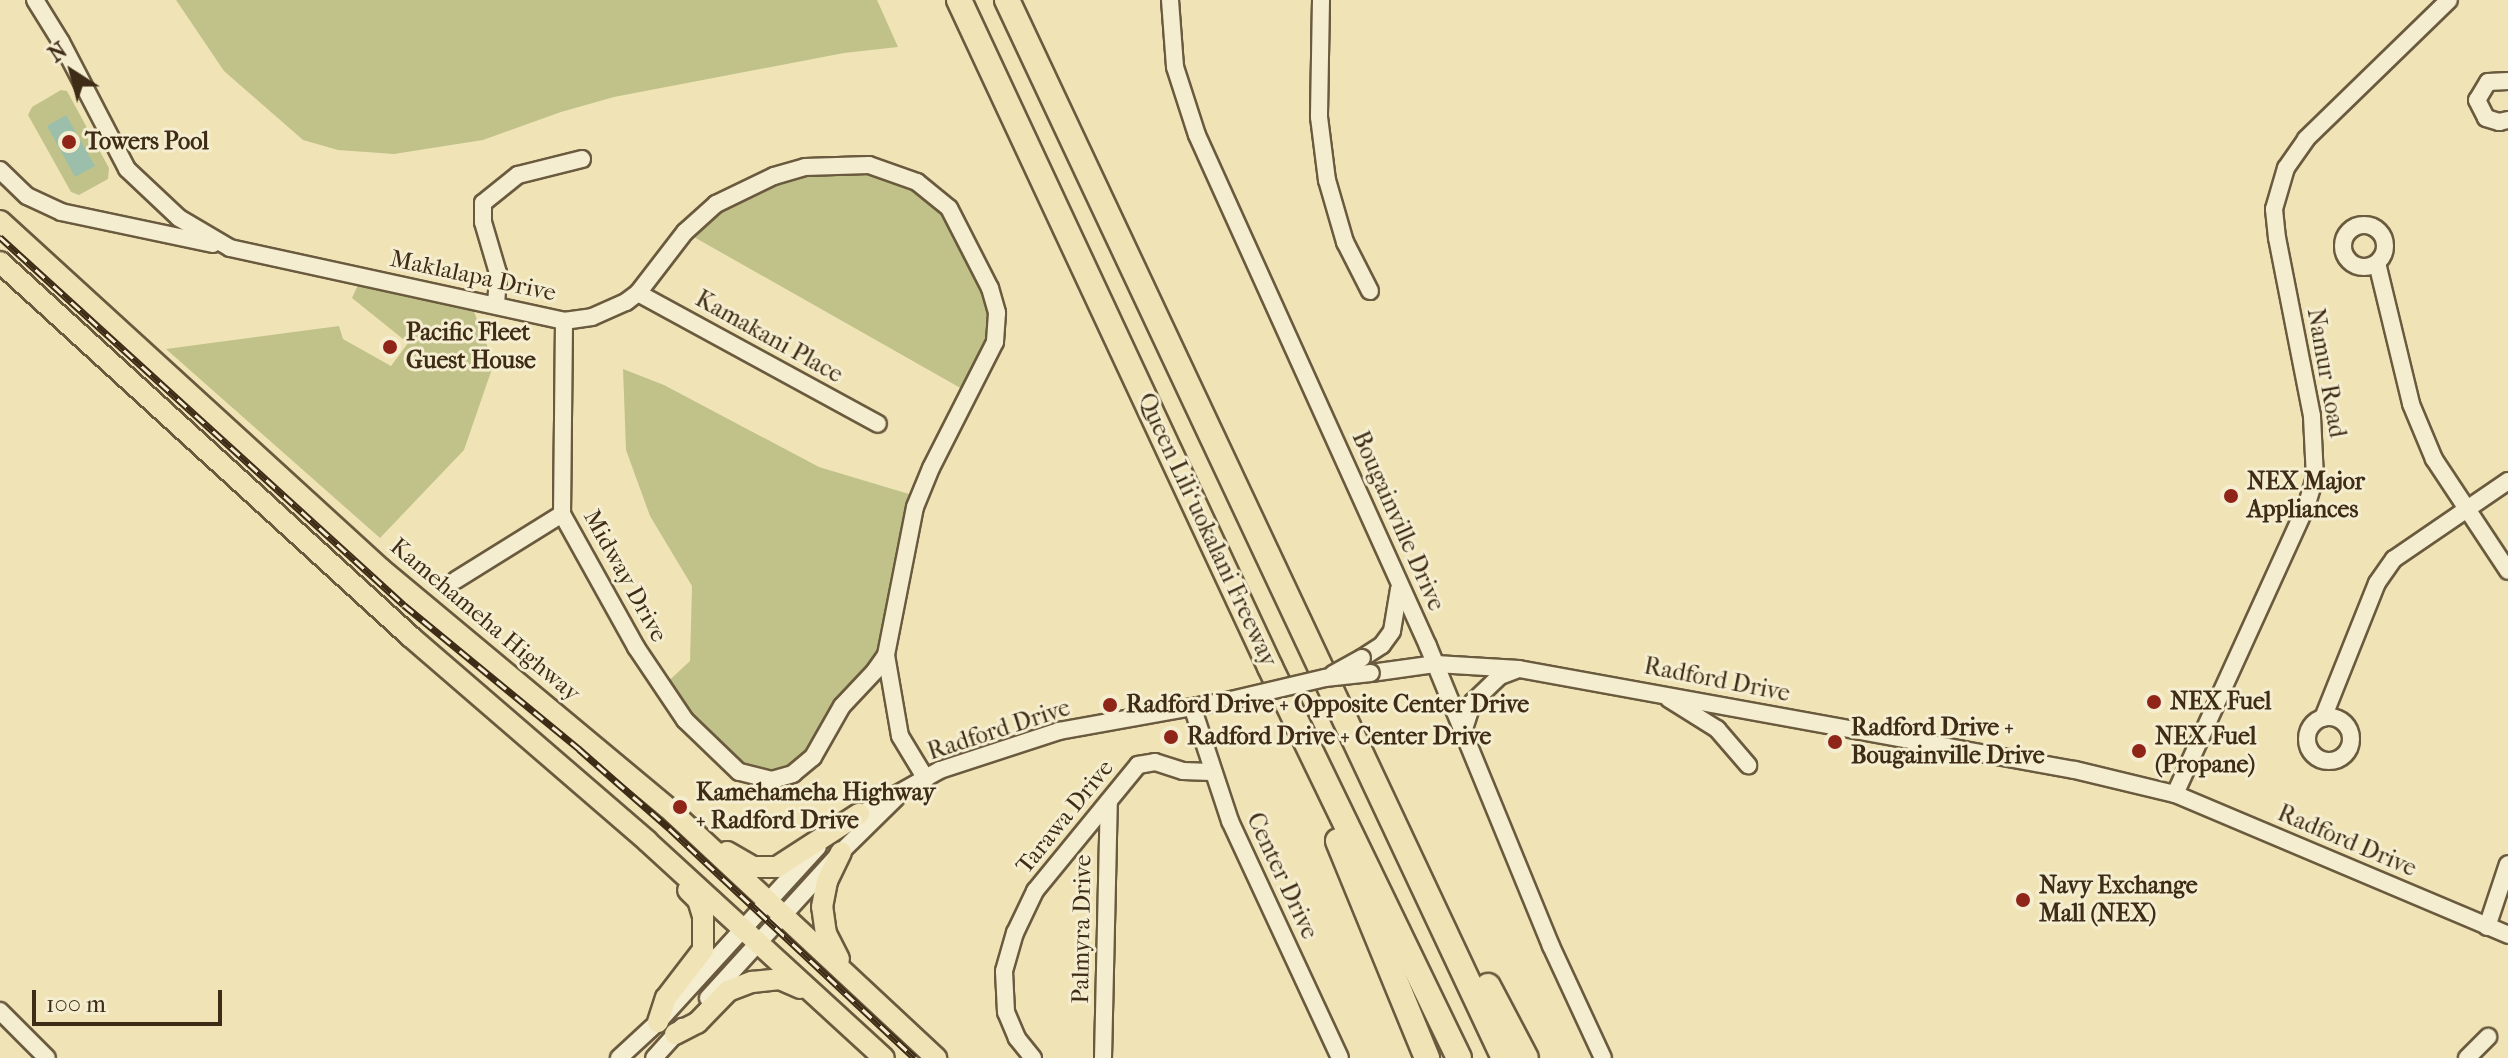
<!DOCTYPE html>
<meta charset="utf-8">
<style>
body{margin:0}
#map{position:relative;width:2508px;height:1058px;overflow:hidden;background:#f0e4b7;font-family:"IM FELL French Canon",serif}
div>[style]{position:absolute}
.green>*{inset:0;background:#c1c289}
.water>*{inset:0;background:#9bbfab}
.roads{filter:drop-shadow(2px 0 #6a5a3e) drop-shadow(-2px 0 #6a5a3e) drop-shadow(0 2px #6a5a3e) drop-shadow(0 -2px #6a5a3e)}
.minor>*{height:16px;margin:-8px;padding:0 8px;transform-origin:8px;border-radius:8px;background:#f5edd0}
.minor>.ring{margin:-8px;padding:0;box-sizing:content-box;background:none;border:16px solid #f5edd0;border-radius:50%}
.major>*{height:20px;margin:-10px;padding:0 10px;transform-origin:10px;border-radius:10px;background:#f0e4b7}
.highway>*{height:24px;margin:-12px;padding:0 12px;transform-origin:12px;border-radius:12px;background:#f0e4b7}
.rail>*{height:7px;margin-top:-3.5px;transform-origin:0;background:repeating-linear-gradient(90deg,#f5edd0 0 12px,#3e2c16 0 24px);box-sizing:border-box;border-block:2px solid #3e2c16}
.bridges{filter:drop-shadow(2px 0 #6a5a3e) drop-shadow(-2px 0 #6a5a3e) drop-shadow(0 2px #6a5a3e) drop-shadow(0 -2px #6a5a3e)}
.minor-bridge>*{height:16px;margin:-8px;padding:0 8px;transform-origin:8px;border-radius:8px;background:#f5edd0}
.dots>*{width:22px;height:22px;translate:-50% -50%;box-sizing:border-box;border:4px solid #f5edd0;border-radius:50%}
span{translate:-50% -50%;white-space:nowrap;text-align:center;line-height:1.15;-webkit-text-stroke:6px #f5edd0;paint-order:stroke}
.poi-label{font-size:24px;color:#3e2c16;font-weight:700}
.left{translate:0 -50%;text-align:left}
.street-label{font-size:24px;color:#3e2c16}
.north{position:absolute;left:32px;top:32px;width:80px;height:80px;-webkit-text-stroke:6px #f5edd0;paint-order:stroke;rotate:324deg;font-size:22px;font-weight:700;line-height:32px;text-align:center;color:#3e2c16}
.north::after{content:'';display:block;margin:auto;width:28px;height:36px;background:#3e2c16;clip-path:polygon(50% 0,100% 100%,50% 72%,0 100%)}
.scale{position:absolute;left:32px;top:990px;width:190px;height:36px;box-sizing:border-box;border:4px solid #3e2c16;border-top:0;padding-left:10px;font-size:24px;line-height:28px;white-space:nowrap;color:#3e2c16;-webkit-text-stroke:6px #f5edd0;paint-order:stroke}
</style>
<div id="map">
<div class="green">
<i style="clip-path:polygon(176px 0,877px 0,898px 47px,844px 53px,614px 97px,561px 112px,483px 140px,394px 154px,338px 150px,303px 140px,224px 71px)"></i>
<i style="clip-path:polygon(61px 90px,67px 91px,109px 168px,108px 179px,79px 195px,71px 192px,28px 115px,32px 107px)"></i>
<i style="clip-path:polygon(869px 165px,934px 193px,997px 313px,971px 394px,685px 232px,774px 176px)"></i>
<i style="clip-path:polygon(362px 276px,469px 299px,494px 363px,464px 450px,380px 538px,166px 349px,339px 326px,343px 339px,391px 366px,408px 343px,352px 298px)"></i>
<i style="clip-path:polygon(623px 369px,664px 385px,819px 467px,919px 497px,892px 634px,806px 764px,753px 778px,661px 688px,690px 661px,692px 586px,650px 516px,626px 450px)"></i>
</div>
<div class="water">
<i style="clip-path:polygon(66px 115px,95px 166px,75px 177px,47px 126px)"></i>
</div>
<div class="roads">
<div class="minor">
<i style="left:35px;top:0;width:49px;rotate:58.2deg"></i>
<i style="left:61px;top:42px;width:143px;rotate:62.5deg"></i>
<i style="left:127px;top:169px;width:71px;rotate:43.3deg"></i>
<i style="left:179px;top:218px;width:59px;rotate:30.5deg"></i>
<i style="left:230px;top:248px;width:342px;rotate:12.3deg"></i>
<i style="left:564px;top:321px;width:28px;rotate:-8deg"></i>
<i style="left:592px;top:317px;width:37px;rotate:-24deg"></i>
<i style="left:626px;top:302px;width:15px;rotate:-37deg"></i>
<i style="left:638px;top:293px;width:77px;rotate:-52.4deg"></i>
<i style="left:685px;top:232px;width:42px;rotate:-42.1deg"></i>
<i style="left:716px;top:204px;width:64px;rotate:-25.8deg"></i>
<i style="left:774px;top:176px;width:32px;rotate:-16deg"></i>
<i style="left:805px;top:167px;width:64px;rotate:-1.8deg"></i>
<i style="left:869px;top:165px;width:51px;rotate:19.5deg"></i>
<i style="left:917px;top:182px;width:41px;rotate:39.1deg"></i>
<i style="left:949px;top:208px;width:90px;rotate:62.9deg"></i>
<i style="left:990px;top:288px;width:26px;rotate:74deg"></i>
<i style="left:997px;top:313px;width:29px;rotate:94deg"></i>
<i style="left:995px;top:342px;width:141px;rotate:116.9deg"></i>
<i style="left:931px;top:468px;width:42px;rotate:112.3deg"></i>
<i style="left:915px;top:507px;width:151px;rotate:101.1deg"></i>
<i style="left:886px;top:655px;width:19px;rotate:125deg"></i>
<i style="left:875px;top:671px;width:48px;rotate:133.3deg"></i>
<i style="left:842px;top:706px;width:59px;rotate:119.6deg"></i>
<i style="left:813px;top:757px;width:26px;rotate:140deg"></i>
<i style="left:793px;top:774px;width:22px;rotate:164deg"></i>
<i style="left:772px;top:780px;width:34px;rotate:-166deg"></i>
<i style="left:739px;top:772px;width:75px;rotate:-136.1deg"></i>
<i style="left:685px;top:720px;width:88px;rotate:-123.9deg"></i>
<i style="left:636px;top:647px;width:152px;rotate:-119.1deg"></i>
<i style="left:562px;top:514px;width:193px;rotate:-89.4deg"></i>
<i style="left:1170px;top:0;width:67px;rotate:85.7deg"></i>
<i style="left:1175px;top:67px;width:71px;rotate:72.1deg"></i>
<i style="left:1197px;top:135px;width:561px;rotate:65.67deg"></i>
<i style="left:1428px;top:646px;width:324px;rotate:67.7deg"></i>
<i style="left:1551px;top:946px;width:123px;rotate:65.1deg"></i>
<i style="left:1321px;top:0;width:117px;rotate:91deg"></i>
<i style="left:1319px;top:117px;width:64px;rotate:82.8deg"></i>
<i style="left:1327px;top:180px;width:65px;rotate:73.8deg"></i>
<i style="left:1345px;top:242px;width:55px;rotate:63deg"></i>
<i style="left:2508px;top:81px;width:20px;rotate:177deg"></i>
<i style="left:2488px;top:82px;width:21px;rotate:121deg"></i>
<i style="left:2477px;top:100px;width:20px;rotate:63deg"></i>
<i style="left:2486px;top:118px;width:14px;rotate:17deg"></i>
<i style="left:2499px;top:122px;width:9px;rotate:-13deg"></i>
<i style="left:0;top:170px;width:37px;rotate:44deg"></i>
<i style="left:27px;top:196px;width:38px;rotate:25deg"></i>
<i style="left:61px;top:212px;width:155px;rotate:11.9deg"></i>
<i class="ring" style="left:2343px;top:225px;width:26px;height:26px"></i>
<i style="left:2377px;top:263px;width:145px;rotate:76.4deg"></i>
<i style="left:2411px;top:404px;width:60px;rotate:67.3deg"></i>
<i style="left:2434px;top:459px;width:134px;rotate:56.5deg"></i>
<i style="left:638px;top:293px;width:273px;rotate:28.6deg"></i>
<i style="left:496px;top:305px;width:32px;rotate:-86deg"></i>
<i style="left:498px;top:273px;width:53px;rotate:-106.4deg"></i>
<i style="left:483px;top:222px;width:19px;rotate:-90deg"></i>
<i style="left:483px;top:203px;width:45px;rotate:-38.7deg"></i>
<i style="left:518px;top:175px;width:66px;rotate:-14deg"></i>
<i style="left:456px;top:580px;width:125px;rotate:-31.9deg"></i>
<i style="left:886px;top:655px;width:82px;rotate:80.2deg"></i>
<i style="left:900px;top:736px;width:50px;rotate:58.8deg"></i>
<i style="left:1362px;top:658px;width:24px;rotate:-33deg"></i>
<i style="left:1382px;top:645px;width:17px;rotate:-54deg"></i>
<i style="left:1392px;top:631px;width:43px;rotate:-80.5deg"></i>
<i style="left:1371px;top:673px;width:66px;rotate:-7.9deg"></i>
<i style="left:1436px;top:664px;width:83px;rotate:3.4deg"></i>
<i style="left:1519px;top:669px;width:565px;rotate:10.3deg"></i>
<i style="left:2075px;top:770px;width:103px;rotate:13.5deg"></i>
<i style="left:2175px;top:794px;width:362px;rotate:22.9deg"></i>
<i style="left:1669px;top:699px;width:57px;rotate:32deg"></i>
<i style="left:1717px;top:729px;width:48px;rotate:49.3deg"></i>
<i style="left:1193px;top:709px;width:118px;rotate:71.7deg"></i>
<i style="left:1230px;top:821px;width:261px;rotate:65.1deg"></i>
<i class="ring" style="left:2307px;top:717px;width:28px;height:28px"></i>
<i style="left:2323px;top:718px;width:145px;rotate:-68.2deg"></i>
<i style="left:2377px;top:583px;width:29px;rotate:-55deg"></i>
<i style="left:2394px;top:559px;width:138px;rotate:-34.4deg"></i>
<i style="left:1463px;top:732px;width:32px;rotate:-72deg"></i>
<i style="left:1473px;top:702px;width:37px;rotate:-44deg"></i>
<i style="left:1500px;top:676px;width:17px;rotate:-21deg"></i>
<i style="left:2175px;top:794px;width:315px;rotate:-65.5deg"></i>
<i style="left:2306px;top:507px;width:30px;rotate:-73deg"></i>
<i style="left:2315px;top:478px;width:62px;rotate:-92.8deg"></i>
<i style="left:2312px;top:416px;width:181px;rotate:-101.1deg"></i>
<i style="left:2277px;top:238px;width:29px;rotate:-96deg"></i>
<i style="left:2274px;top:209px;width:43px;rotate:-73.7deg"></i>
<i style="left:2286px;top:168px;width:35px;rotate:-55deg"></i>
<i style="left:2306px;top:139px;width:199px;rotate:-44.2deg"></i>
<i style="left:851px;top:820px;width:102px;rotate:-29.3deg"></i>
<i style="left:940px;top:770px;width:125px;rotate:-18.1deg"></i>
<i style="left:1059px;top:731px;width:175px;rotate:-10.2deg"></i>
<i style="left:2487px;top:927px;width:66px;rotate:-71.6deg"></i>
<i style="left:708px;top:998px;width:197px;rotate:-47.7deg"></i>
<i style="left:841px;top:852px;width:76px;rotate:-44.5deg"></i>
<i style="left:0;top:1011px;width:66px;rotate:45deg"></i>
<i style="left:619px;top:1058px;width:53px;rotate:-42.7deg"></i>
<i style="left:658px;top:1022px;width:237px;rotate:-47.6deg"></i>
<i style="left:654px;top:1058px;width:42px;rotate:-47.9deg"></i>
<i style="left:1033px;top:1058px;width:26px;rotate:-129deg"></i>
<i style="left:1017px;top:1038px;width:28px;rotate:-113deg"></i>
<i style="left:1006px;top:1012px;width:41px;rotate:-92.8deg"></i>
<i style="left:1004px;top:971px;width:40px;rotate:-74deg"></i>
<i style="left:1015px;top:933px;width:47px;rotate:-64.5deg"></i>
<i style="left:1035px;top:891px;width:163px;rotate:-50.7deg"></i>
<i style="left:1138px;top:765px;width:17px;rotate:-10deg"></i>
<i style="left:1155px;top:762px;width:29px;rotate:18deg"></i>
<i style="left:1183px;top:771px;width:28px;rotate:2deg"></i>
<i style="left:1103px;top:1058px;width:257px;rotate:-88.7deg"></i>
<i style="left:2467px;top:1058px;width:30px;rotate:-45deg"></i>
</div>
<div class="major">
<i style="left:0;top:221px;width:516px;rotate:42.41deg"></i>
<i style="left:381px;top:569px;width:373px;rotate:39.8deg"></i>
<i style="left:668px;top:808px;width:367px;rotate:43deg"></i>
<i style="left:0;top:262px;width:556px;rotate:42.38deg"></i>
<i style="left:411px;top:637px;width:312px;rotate:40.8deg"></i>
<i style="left:647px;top:841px;width:321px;rotate:42.5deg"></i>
<i style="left:727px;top:852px;width:30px;rotate:30deg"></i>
<i style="left:753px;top:867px;width:24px"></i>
<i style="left:777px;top:867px;width:98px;rotate:-32.9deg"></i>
<i style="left:839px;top:959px;width:28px;rotate:-117deg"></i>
<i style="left:826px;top:934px;width:27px;rotate:-98deg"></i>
<i style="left:822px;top:907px;width:26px;rotate:-79deg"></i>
<i style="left:827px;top:881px;width:32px;rotate:-64deg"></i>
<i style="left:658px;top:1022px;width:25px;rotate:-72deg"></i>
<i style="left:666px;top:998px;width:61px;rotate:-52.4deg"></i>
<i style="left:703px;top:950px;width:34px;rotate:-90deg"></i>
<i style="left:703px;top:916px;width:17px;rotate:-107deg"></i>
<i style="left:698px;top:900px;width:14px;rotate:-135deg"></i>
<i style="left:675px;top:1034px;width:25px;rotate:-27deg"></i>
<i style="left:697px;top:1023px;width:45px;rotate:-45.9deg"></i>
<i style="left:728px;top:991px;width:26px;rotate:-21deg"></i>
<i style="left:752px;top:982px;width:28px;rotate:-6deg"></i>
<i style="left:780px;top:979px;width:22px;rotate:24deg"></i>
</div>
<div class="highway">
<i style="left:959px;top:0;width:736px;rotate:65deg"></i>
<i style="left:1270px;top:667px;width:434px;rotate:64.2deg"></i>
<i style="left:1007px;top:0;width:1169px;rotate:64.84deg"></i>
<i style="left:1338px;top:841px;width:235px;rotate:67.7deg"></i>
<i style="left:1488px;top:986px;width:81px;rotate:62.2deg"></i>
</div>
</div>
<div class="rail">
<i style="left:0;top:237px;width:546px;rotate:42.33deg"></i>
<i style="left:404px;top:605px;width:227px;rotate:39.4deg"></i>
<i style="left:579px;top:749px;width:121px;rotate:41.3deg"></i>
<i style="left:670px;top:829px;width:335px;rotate:43.1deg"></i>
</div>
<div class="bridges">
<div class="minor-bridge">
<i style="left:1333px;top:674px;width:33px;rotate:-29deg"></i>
<i style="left:1231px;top:700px;width:97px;rotate:-13.2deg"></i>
<i style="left:1325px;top:678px;width:46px;rotate:-6.2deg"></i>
</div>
</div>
<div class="dots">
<i style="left:69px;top:142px;background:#8f2418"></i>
<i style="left:390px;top:347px;background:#8f2418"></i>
<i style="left:2231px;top:496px;background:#8f2418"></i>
<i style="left:2154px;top:702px;background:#8f2418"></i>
<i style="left:1110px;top:705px;background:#8f2418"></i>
<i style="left:1171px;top:737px;background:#8f2418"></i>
<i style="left:1835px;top:742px;background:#8f2418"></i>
<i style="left:2139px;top:751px;background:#8f2418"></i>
<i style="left:680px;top:807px;background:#8f2418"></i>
<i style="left:2023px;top:900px;background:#8f2418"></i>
</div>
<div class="poi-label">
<span class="left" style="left:85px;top:142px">Towers Pool</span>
<span class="left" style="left:406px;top:347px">Pacific Fleet<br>Guest House</span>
<span class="left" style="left:2247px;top:496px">NEX Major<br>Appliances</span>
<span class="left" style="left:2170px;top:702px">NEX Fuel</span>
<span class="left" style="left:1126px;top:705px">Radford Drive + Opposite Center Drive</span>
<span class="left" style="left:1851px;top:742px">Radford Drive +<br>Bougainville Drive</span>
<span class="left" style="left:1187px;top:737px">Radford Drive + Center Drive</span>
<span class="left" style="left:2155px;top:751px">NEX Fuel<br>(Propane)</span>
<span class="left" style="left:696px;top:807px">Kamehameha Highway<br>+ Radford Drive</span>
<span class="left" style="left:2039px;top:900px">Navy Exchange<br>Mall (NEX)</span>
</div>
<div class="street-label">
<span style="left:473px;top:276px;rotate:12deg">Maklalapa Drive</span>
<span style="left:769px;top:337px;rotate:29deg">Kamakani Place</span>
<span style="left:2326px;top:373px;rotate:80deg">Namur Road</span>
<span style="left:1398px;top:521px;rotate:66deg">Bougainville Drive</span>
<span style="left:1207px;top:530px;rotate:65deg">Queen Liliʻuokalani Freeway</span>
<span style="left:625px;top:576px;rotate:61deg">Midway Drive</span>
<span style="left:485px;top:620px;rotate:40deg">Kamehameha Highway</span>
<span style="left:1717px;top:680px;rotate:11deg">Radford Drive</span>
<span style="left:999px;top:730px;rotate:-18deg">Radford Drive</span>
<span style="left:1065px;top:817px;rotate:-51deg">Tarawa Drive</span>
<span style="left:2347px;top:841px;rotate:23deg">Radford Drive</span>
<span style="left:1282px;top:876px;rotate:65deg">Center Drive</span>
<span style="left:1082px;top:929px;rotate:-89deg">Palmyra Drive</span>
</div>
<div class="north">N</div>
<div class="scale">100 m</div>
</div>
